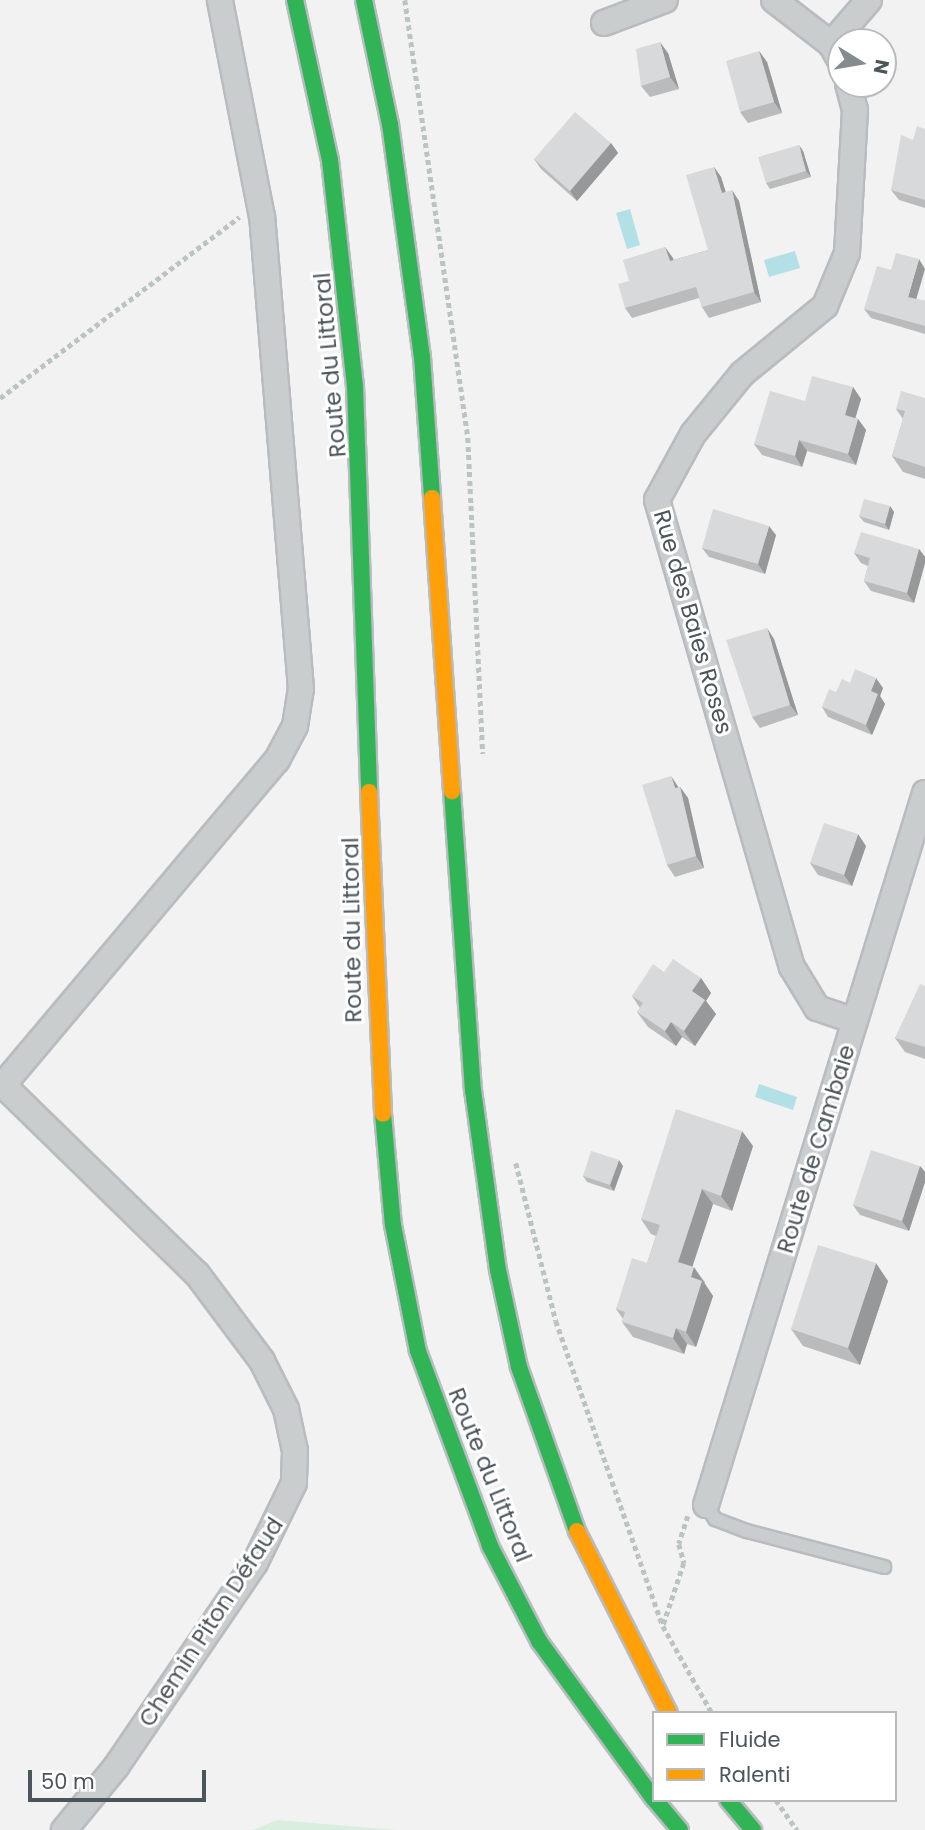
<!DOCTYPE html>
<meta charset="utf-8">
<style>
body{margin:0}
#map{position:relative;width:925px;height:1830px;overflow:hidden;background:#f2f2f2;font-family:Poppins,sans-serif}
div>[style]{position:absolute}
.green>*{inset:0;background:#daeee0}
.water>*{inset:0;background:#b3dfe7}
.path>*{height:4.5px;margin-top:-2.25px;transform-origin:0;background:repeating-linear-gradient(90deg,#bbc4c1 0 5px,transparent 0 8.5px)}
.roads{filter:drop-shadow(2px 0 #b8bcc0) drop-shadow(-2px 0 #b8bcc0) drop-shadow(0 2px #b8bcc0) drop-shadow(0 -2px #b8bcc0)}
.lane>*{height:12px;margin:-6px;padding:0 6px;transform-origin:6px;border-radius:6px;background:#cacdce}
.street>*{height:24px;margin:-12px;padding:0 12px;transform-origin:12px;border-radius:12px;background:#cacdce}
.fast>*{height:16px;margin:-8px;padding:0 8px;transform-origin:8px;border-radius:8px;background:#30b455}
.slow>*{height:16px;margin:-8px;padding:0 8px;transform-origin:8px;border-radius:8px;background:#ff9f0a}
.wall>*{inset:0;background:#babbbc}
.shaded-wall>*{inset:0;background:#979899}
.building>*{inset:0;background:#d8d9db}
span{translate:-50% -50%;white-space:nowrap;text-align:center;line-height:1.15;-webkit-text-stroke:6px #fff;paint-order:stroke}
.street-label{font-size:23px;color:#4b555c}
.legend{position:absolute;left:652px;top:1711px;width:245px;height:91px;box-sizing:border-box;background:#fff;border:2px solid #b7bbbe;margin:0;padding:9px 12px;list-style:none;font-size:21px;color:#4b555c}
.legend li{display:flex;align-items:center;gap:14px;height:35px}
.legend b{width:35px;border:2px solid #b7bbbe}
.north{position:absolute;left:827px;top:28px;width:70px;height:70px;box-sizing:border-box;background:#fff;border:2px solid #b7bbbe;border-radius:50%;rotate:101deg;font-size:19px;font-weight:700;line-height:28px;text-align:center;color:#4b555c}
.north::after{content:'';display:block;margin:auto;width:24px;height:32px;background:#858c90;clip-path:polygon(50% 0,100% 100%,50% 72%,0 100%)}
.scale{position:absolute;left:28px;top:1770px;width:178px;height:32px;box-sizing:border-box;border:4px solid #4b555c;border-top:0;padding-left:9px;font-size:21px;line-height:24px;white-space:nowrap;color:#4b555c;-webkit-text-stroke:5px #fff;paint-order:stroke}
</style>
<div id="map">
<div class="green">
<i style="clip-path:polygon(278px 1820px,396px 1830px,252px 1830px)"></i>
</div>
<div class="water">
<i style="clip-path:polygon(630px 209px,640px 245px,627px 249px,616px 213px)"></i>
<i style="clip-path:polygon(795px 251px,800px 268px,769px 277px,764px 260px)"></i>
<i style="clip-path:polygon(759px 1084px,797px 1097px,793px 1110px,755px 1097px)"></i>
</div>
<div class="path">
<i style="left:405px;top:0;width:443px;rotate:81.8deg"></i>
<i style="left:468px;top:438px;width:316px;rotate:87.3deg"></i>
<i style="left:0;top:398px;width:300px;rotate:-37.1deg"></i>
<i style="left:516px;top:1163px;width:163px;rotate:75.8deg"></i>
<i style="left:556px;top:1321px;width:323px;rotate:70.7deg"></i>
<i style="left:688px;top:1516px;width:29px;rotate:108deg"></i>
<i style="left:679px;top:1544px;width:20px;rotate:75deg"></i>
<i style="left:684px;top:1563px;width:66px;rotate:108.4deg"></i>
<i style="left:663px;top:1626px;width:100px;rotate:60.6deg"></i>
<i style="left:776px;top:1800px;width:37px;rotate:55deg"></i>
</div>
<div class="roads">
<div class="lane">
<i style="left:706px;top:1505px;width:17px;rotate:57deg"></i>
<i style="left:715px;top:1519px;width:34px;rotate:21deg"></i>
<i style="left:747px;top:1531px;width:142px;rotate:14.7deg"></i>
</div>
<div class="street">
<i style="left:774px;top:0;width:72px;rotate:37.7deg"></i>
<i style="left:604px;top:23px;width:65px;rotate:-20.7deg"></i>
<i style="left:841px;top:62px;width:21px;rotate:-119deg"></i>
<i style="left:831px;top:44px;width:58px;rotate:-49.2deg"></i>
<i style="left:848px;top:84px;width:27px;rotate:75deg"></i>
<i style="left:855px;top:110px;width:143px;rotate:93.2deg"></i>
<i style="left:847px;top:253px;width:57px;rotate:112.5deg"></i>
<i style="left:825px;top:306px;width:107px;rotate:140.7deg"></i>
<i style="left:742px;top:374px;width:77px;rotate:129.2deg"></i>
<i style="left:693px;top:434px;width:75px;rotate:118.6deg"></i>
<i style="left:657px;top:500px;width:486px;rotate:73.9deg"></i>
<i style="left:792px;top:967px;width:48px;rotate:58.6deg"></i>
<i style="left:817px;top:1008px;width:40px;rotate:18.9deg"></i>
<i style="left:0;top:1082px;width:275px;rotate:44.3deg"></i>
<i style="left:197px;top:1274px;width:109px;rotate:53.2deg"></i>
<i style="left:262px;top:1361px;width:54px;rotate:63.4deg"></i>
<i style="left:286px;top:1409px;width:43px;rotate:77.9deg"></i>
<i style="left:295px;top:1451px;width:32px;rotate:92deg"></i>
<i style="left:294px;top:1483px;width:89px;rotate:116deg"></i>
<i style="left:255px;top:1563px;width:247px;rotate:124.3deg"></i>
<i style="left:116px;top:1767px;width:82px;rotate:129.5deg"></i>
<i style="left:3px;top:1085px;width:425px;rotate:-49.9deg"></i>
<i style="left:277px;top:760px;width:38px;rotate:-62deg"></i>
<i style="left:295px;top:726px;width:37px;rotate:-81deg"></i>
<i style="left:301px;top:689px;width:474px;rotate:-94.7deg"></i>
<i style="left:262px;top:217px;width:221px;rotate:-101deg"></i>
<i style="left:706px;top:1505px;width:745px;rotate:-72.9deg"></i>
</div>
<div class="fast">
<i style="left:295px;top:0;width:164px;rotate:77.7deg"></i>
<i style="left:330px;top:160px;width:227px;rotate:83.7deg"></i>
<i style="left:355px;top:386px;width:406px;rotate:88deg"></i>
<i style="left:364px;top:0;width:127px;rotate:78.2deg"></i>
<i style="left:390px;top:124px;width:235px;rotate:82.2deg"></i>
<i style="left:422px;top:357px;width:141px;rotate:85.9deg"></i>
<i style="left:452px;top:791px;width:300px;rotate:86deg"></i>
<i style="left:473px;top:1090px;width:182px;rotate:82.1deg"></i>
<i style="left:498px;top:1270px;width:99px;rotate:77.8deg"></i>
<i style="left:519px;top:1367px;width:174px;rotate:70.5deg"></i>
<i style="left:383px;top:1114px;width:111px;rotate:84.9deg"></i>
<i style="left:393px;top:1225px;width:128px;rotate:78.8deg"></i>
<i style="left:418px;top:1351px;width:208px;rotate:69.7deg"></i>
<i style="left:490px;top:1546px;width:107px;rotate:62.7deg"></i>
<i style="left:539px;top:1641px;width:195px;rotate:54deg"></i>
<i style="left:655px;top:1800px;width:39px;rotate:50deg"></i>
<i style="left:728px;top:1800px;width:39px;rotate:50deg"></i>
</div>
<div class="slow">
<i style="left:432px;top:498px;width:294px;rotate:86.1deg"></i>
<i style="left:369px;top:792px;width:322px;rotate:87.5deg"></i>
<i style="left:577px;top:1531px;width:204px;rotate:63.2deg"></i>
</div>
</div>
<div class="wall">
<i style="clip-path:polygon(759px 51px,767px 62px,782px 113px,748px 123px,740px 112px)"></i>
<i style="clip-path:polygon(668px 53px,679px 89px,650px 97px,641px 86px)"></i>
<i style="clip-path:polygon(925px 129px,925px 208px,899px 200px,891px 190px,913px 140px)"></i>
<i style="clip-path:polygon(611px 143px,618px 153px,577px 201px,541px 169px,534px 159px)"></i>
<i style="clip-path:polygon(803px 151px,811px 177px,770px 189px,766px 183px)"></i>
<i style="clip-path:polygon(714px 167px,721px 177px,726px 192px,739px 201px,761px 302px,709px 318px,702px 307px,699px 298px,632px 318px,625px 308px,629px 281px,665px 247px,673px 260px,708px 250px)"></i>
<i style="clip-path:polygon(916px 299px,925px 301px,925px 334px,871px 318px,864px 309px)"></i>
<i style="clip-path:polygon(853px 387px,861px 399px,855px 418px,858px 419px,866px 430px,856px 465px,807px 451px,802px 467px,762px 455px,754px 444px,805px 401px)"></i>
<i style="clip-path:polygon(925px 398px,925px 479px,903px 472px,892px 456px,903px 419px,896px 409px)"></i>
<i style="clip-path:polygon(890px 506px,894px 512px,889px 530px,864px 522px,859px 516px)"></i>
<i style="clip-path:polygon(776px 535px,765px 574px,709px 557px,702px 548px)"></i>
<i style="clip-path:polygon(919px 549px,925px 557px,925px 563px,914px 603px,871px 591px,864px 581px,868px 566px,861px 563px,854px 553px)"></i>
<i style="clip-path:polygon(774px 639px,798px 715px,760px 728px,752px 717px)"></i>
<i style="clip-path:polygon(850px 683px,883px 688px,880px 696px,885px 704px,872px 735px,828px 717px,822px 707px,836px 692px)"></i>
<i style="clip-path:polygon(679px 787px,680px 787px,688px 798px,704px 868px,675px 877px,667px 865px)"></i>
<i style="clip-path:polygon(866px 846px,852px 886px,818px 875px,810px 863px)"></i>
<i style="clip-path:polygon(664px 972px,701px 978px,711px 993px,706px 1001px,716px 1014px,695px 1046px,682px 1037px,676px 1046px,648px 1027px,637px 1012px,640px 1008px,632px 996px)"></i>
<i style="clip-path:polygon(925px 986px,925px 1059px,905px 1052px,895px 1038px)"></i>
<i style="clip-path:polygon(753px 1146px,732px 1211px,713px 1204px,692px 1266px,705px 1282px,704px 1284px,713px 1296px,696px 1347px,687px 1344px,684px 1354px,633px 1337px,622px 1322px,623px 1319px,616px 1309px,647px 1263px,656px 1236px,651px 1234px,641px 1219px)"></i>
<i style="clip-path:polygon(623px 1166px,614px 1191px,587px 1182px,583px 1176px)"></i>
<i style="clip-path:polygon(920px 1166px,925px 1172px,925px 1182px,909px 1231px,860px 1215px,853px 1205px)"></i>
<i style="clip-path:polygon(888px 1281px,860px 1365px,803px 1346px,791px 1329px)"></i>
</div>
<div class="shaded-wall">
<i style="clip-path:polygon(660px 42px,668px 53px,679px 89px,670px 77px)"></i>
<i style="clip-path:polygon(759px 51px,767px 62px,782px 113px,774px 102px)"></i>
<i style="clip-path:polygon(611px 143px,618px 153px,577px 201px,570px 191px)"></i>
<i style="clip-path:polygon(799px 145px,803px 151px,811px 177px,806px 171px)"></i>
<i style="clip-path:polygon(714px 167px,721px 177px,729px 204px,722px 193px)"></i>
<i style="clip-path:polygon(732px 190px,739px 201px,761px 302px,754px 292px)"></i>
<i style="clip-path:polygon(665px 247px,673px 258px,677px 272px,670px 261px)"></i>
<i style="clip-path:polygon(919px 259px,925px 269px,914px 307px,908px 297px)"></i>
<i style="clip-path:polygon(853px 387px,861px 399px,853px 426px,845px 415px)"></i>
<i style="clip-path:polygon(858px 419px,866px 430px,856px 465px,848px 454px)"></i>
<i style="clip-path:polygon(799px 440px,807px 451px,802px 467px,795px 456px)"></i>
<i style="clip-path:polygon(890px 506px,894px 512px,889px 530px,885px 524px)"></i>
<i style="clip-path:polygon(769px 526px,776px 535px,765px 574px,758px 564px)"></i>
<i style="clip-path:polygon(919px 549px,925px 557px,925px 563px,914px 603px,907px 593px)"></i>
<i style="clip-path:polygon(767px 628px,774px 639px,798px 715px,790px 705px)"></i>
<i style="clip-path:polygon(876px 678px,883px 688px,880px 696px,885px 704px,872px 735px,866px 725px,871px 691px)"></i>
<i style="clip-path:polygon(671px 776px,679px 788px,675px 788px)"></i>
<i style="clip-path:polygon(680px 787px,688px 798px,704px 868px,696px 856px)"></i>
<i style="clip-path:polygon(858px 834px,866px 846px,852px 886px,844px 875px)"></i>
<i style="clip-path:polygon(701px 978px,711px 993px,706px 1001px,716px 1014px,695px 1046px,684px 1031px,692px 991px)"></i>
<i style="clip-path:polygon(671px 1022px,682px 1037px,676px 1046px,665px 1031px)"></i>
<i style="clip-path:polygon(742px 1131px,753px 1146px,732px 1211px,721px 1196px)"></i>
<i style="clip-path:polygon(619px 1160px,623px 1166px,614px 1191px,610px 1185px)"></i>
<i style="clip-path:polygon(920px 1166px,925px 1172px,925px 1182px,909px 1231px,902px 1221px)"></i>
<i style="clip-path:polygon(702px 1189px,713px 1204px,689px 1277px,678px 1262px)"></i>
<i style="clip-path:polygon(876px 1263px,888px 1281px,860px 1365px,848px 1348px)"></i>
<i style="clip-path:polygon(694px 1267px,713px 1296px,696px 1347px,686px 1332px,691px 1277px)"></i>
<i style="clip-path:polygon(676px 1328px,687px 1344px,684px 1354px,673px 1338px)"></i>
</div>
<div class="building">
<i style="clip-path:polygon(660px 42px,670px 77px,641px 86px,636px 49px)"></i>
<i style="clip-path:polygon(759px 51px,774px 102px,740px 112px,726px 61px)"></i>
<i style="clip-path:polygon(575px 112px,611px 143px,570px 191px,534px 159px)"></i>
<i style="clip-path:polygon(917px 126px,925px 129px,925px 200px,891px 190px,901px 135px,913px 140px)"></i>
<i style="clip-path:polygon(799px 145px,806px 171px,766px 183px,758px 157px)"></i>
<i style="clip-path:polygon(714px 167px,722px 193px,732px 190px,754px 292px,702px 307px,696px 287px,625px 308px,618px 284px,629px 281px,623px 260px,665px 247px,670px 261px,708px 250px,686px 175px)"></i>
<i style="clip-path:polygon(896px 253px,919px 259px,908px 297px,925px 301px,925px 326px,864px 309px,877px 266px,891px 270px)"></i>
<i style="clip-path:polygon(812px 376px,853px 387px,845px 415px,858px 419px,848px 454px,799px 440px,795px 456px,754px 444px,770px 391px,805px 401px)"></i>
<i style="clip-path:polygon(901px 391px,925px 398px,925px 467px,892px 456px,905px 411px,896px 409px)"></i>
<i style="clip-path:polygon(864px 499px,890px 506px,885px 524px,859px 516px)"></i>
<i style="clip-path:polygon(713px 509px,769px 526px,758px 564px,702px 548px)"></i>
<i style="clip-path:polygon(861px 532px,919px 549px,907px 593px,864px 581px,870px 558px,854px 553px)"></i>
<i style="clip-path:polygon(767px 628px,790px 705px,752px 717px,726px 640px)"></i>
<i style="clip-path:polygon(855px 669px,876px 678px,871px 691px,878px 694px,866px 725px,822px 707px,829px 689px,836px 692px,842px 679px,850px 683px)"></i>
<i style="clip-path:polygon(671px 776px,675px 788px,680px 787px,696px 856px,667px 865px,642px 785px)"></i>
<i style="clip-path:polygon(824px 823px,858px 834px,844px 875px,810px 863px)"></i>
<i style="clip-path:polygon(673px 959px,701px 978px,692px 991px,705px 1000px,684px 1031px,671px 1022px,665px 1031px,637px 1012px,643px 1003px,632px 996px,653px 964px,664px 972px)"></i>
<i style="clip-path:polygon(920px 984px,925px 986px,925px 1047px,895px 1038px)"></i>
<i style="clip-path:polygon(676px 1109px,742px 1131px,721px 1196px,702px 1189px,678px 1262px,694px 1267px,691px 1277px,702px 1281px,686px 1332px,676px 1328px,673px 1338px,622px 1322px,625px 1312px,616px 1309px,632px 1258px,647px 1263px,660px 1225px,641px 1219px)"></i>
<i style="clip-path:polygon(871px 1150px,920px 1166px,902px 1221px,853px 1205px)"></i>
<i style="clip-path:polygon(591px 1151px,619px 1160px,610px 1185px,583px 1176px)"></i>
<i style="clip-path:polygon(818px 1245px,876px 1263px,848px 1348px,791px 1329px)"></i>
</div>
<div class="street-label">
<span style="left:330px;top:365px;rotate:-95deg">Route du Littoral</span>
<span style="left:693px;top:622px;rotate:74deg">Rue des Baies Roses</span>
<span style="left:352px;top:930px;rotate:-91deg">Route du Littoral</span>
<span style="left:816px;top:1149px;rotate:-73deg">Route de Cambaie</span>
<span style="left:490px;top:1475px;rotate:68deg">Route du Littoral</span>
<span style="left:211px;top:1622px;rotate:-57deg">Chemin Piton Défaud</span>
</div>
<ul class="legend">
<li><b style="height:9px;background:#30b455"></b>Fluide</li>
<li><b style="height:9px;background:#ff9f0a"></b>Ralenti</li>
</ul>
<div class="north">N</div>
<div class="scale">50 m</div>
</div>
